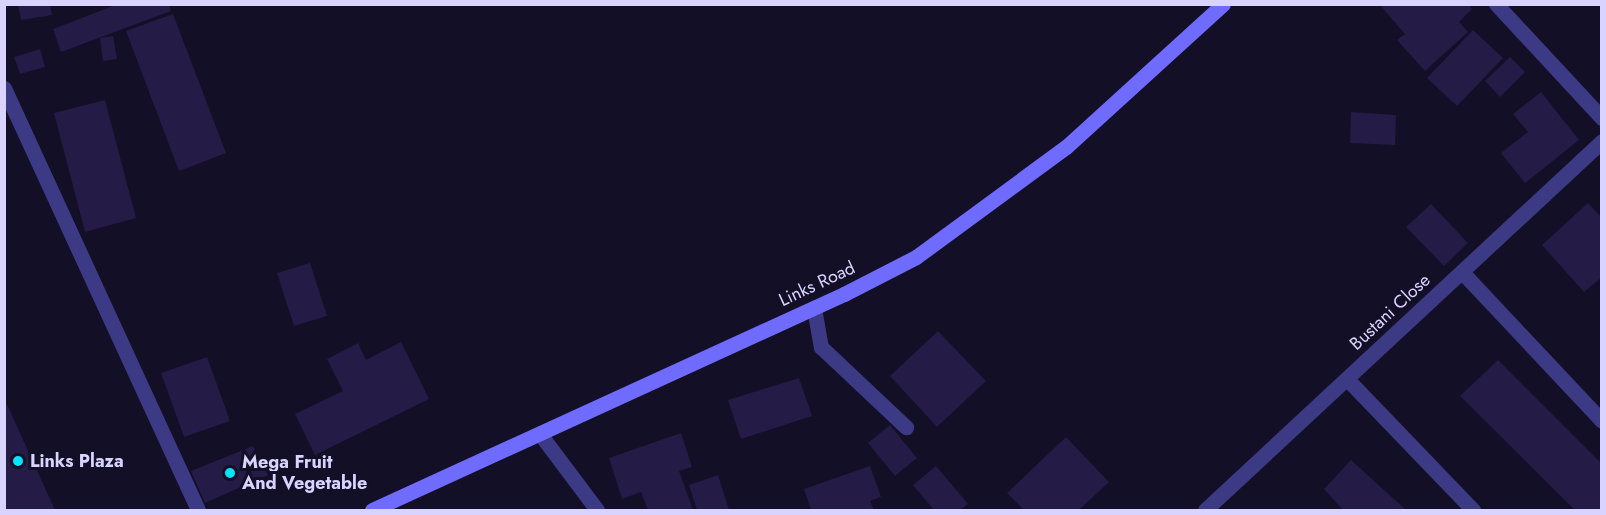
<!DOCTYPE html>
<style>
body{margin:0}
#map{position:relative;width:1606px;height:515px;overflow:hidden;background:#130f26;font-family:Jost,sans-serif}
div>[style]{position:absolute}
.building>*{inset:0;background:#241b47}
.lane>*{height:15px;margin:-7.5px;padding:0 7.5px;transform-origin:7.5px;border-radius:7.5px;background:#3d3a85}
.street>*{height:15px;margin:-7.5px;padding:0 7.5px;transform-origin:7.5px;border-radius:7.5px;background:#3d3a85}
.secondary>*{height:15px;margin:-7.5px;padding:0 7.5px;transform-origin:7.5px;border-radius:7.5px;background:#6f6bff}
.dots>*{width:16px;height:16px;translate:-50% -50%;box-sizing:border-box;border:3px solid #130f26;border-radius:50%}
span{translate:-50% -50%;white-space:nowrap;text-align:center;line-height:1.15;-webkit-text-stroke:6px #130f26;paint-order:stroke}
.street-label{font-size:18px;color:#d9d4ff}
.poi-label{font-size:18px;color:#d9d4ff;font-weight:700}
.left{translate:0 -50%;text-align:left}
.frame{position:absolute;inset:0;border:6px solid #d9d4ff;pointer-events:none}
</style>
<div id="map">
<div class="building">
<i style="clip-path:polygon(18px 4px,50px 4px,52px 15px,21px 20px)"></i>
<i style="clip-path:polygon(118px 4px,169px 4px,171px 11px,61px 52px,53px 29px)"></i>
<i style="clip-path:polygon(1379px 4px,1468px 4px,1472px 9px,1459px 22px,1468px 32px,1425px 71px,1397px 40px,1405px 34px)"></i>
<i style="clip-path:polygon(173px 14px,226px 153px,179px 171px,126px 31px)"></i>
<i style="clip-path:polygon(1473px 30px,1503px 58px,1457px 106px,1427px 78px)"></i>
<i style="clip-path:polygon(113px 36px,117px 59px,103px 61px,100px 38px)"></i>
<i style="clip-path:polygon(40px 49px,45px 67px,20px 74px,14px 57px)"></i>
<i style="clip-path:polygon(1510px 57px,1525px 72px,1500px 97px,1485px 81px)"></i>
<i style="clip-path:polygon(1541px 92px,1579px 140px,1525px 183px,1501px 153px,1528px 132px,1513px 114px)"></i>
<i style="clip-path:polygon(105px 100px,136px 218px,85px 232px,54px 113px)"></i>
<i style="clip-path:polygon(1351px 112px,1396px 115px,1395px 145px,1350px 143px)"></i>
<i style="clip-path:polygon(1588px 203px,1602px 218px,1602px 277px,1584px 292px,1542px 245px)"></i>
<i style="clip-path:polygon(1431px 204px,1468px 243px,1444px 266px,1406px 227px)"></i>
<i style="clip-path:polygon(310px 263px,327px 316px,294px 326px,277px 273px)"></i>
<i style="clip-path:polygon(938px 331px,986px 381px,937px 427px,890px 376px)"></i>
<i style="clip-path:polygon(401px 342px,429px 399px,315px 455px,295px 414px,343px 391px,327px 359px,358px 343px,366px 360px)"></i>
<i style="clip-path:polygon(207px 357px,230px 421px,184px 437px,161px 373px)"></i>
<i style="clip-path:polygon(1498px 360px,1602px 464px,1602px 510px,1575px 510px,1460px 396px)"></i>
<i style="clip-path:polygon(799px 378px,812px 416px,741px 439px,728px 400px)"></i>
<i style="clip-path:polygon(4px 399px,10px 411px,55px 510px,4px 510px)"></i>
<i style="clip-path:polygon(890px 425px,917px 458px,895px 476px,868px 443px)"></i>
<i style="clip-path:polygon(681px 433px,692px 467px,679px 471px,693px 510px,648px 510px,641px 492px,622px 499px,609px 458px)"></i>
<i style="clip-path:polygon(1066px 437px,1109px 482px,1079px 510px,1024px 510px,1007px 493px)"></i>
<i style="clip-path:polygon(253px 446px,268px 475px,205px 503px,191px 471px)"></i>
<i style="clip-path:polygon(1351px 460px,1406px 510px,1343px 510px,1324px 489px)"></i>
<i style="clip-path:polygon(870px 466px,881px 497px,870px 501px,874px 510px,811px 510px,804px 489px)"></i>
<i style="clip-path:polygon(936px 466px,968px 504px,960px 510px,934px 510px,913px 485px)"></i>
<i style="clip-path:polygon(718px 475px,729px 510px,697px 510px,689px 485px)"></i>
</div>
<div class="lane">
<i style="left:814px;top:308px;width:40px;rotate:80deg"></i>
<i style="left:821px;top:347px;width:117px;rotate:43.3deg"></i>
</div>
<div class="street">
<i style="left:1496px;top:4px;width:156px;rotate:47.1deg"></i>
<i style="left:4px;top:88px;width:464px;rotate:65.3deg"></i>
<i style="left:1462px;top:272px;width:204px;rotate:46.8deg"></i>
<i style="left:1347px;top:379px;width:182px;rotate:46.1deg"></i>
<i style="left:540px;top:434px;width:95px;rotate:53.1deg"></i>
<i style="left:1205px;top:510px;width:542px;rotate:-42.91deg"></i>
</div>
<div class="secondary">
<i style="left:372px;top:510px;width:519px;rotate:-24.59deg"></i>
<i style="left:844px;top:294px;width:81px;rotate:-27.2deg"></i>
<i style="left:916px;top:257px;width:186px;rotate:-36.3deg"></i>
<i style="left:1066px;top:147px;width:212px;rotate:-42.3deg"></i>
</div>
<div class="dots">
<i style="left:18px;top:461px;background:#00e5ff"></i>
<i style="left:230px;top:473px;background:#00e5ff"></i>
</div>
<div class="street-label">
<span style="left:817px;top:284px;rotate:-25deg">Links Road</span>
<span style="left:1390px;top:312px;rotate:-43deg">Bustani Close</span>
</div>
<div class="poi-label">
<span class="left" style="left:30px;top:461px">Links Plaza</span>
<span class="left" style="left:242px;top:473px">Mega Fruit<br>And Vegetable</span>
</div>
<div class="frame"></div>
</div>
